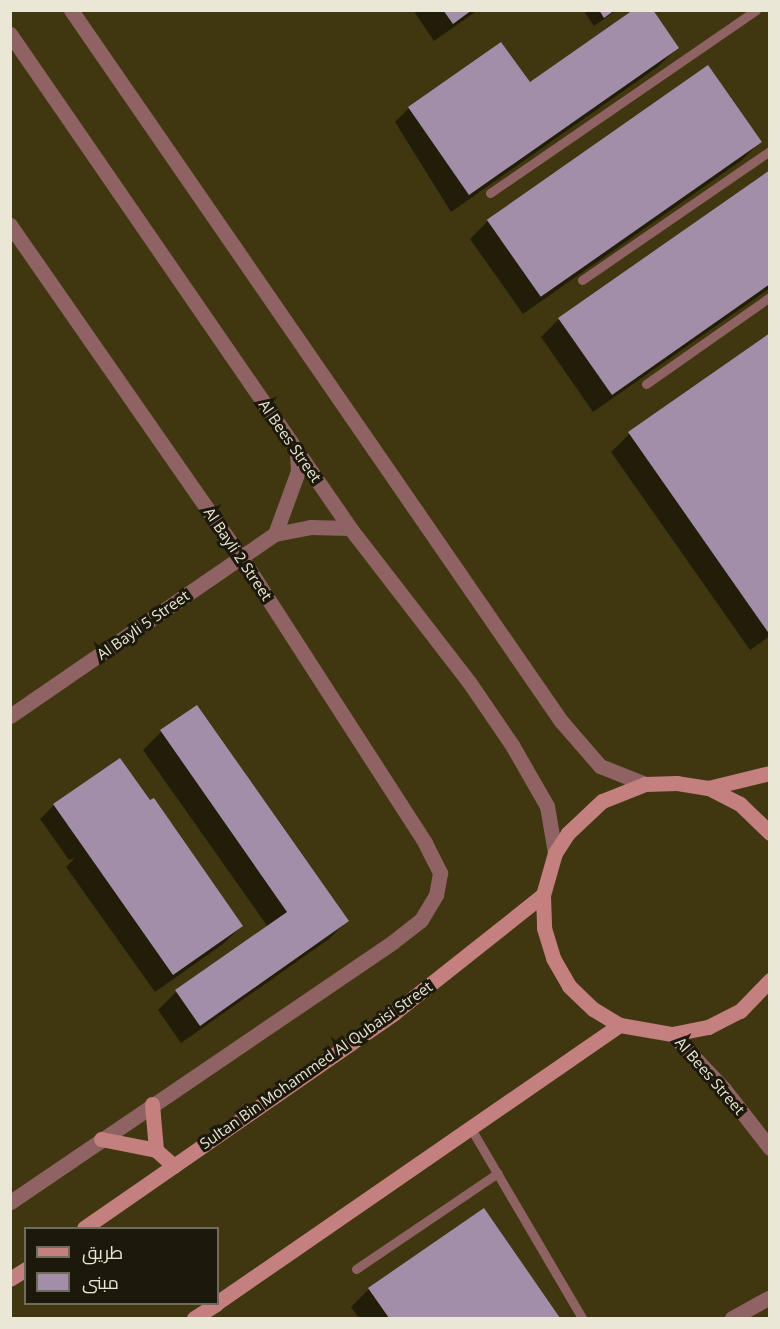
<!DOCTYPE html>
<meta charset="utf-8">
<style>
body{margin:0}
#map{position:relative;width:780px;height:1329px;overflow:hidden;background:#373114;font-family:"Open Sans",Cairo,sans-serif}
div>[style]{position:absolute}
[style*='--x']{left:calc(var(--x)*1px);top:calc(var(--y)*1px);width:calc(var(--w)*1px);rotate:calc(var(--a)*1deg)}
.built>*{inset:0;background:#403711}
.shadow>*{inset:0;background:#0007}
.building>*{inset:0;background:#a28ea9;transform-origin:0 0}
.service>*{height:9px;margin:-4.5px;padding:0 4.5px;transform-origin:4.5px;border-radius:4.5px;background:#8f6363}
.minor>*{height:15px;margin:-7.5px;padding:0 7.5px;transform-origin:7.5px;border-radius:7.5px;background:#8f6363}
.tertiary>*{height:15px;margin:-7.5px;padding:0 7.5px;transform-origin:7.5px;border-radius:7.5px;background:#8f6363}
.secondary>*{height:15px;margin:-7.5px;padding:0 7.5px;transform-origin:7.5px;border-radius:7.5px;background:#c47f7f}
span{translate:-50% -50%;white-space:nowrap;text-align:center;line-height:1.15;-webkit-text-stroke:6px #1c190c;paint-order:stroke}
.street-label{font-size:15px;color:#ebe7d6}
.frame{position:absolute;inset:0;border:12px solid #ebe7d6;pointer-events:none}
.legend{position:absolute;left:24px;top:1227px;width:195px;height:78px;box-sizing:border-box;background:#1c190c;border:2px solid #6f6b5d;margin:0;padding:8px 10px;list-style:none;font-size:18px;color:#ebe7d6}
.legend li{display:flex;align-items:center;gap:12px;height:30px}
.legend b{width:30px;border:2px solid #6f6b5d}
</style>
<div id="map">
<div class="built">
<i style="clip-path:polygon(evenodd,10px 11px,769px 11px,769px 1318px,11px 1318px,10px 11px,26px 1228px,218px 1228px,218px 1304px,26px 1304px,26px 1228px)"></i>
</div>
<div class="shadow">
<i style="clip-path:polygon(413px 10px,478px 10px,434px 41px)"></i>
<i style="clip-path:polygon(583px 10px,617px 10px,594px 26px)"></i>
<i style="clip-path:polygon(677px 48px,659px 66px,451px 212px,395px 122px,409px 108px,523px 87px)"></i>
<i style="clip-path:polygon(760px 142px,742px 160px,523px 314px,470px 239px,488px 221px)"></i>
<i style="clip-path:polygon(770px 172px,770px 288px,593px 412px,541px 337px,559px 319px)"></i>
<i style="clip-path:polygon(770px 334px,770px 636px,750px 650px,611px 452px,629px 434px)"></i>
<i style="clip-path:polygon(161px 732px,347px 921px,329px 939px,181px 1043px,158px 1010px,176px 992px,268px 927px,143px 750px)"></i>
<i style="clip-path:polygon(54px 805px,242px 926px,223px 944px,155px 992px,66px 867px,75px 858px,69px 860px,40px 819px)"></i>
<i style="clip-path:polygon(483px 1210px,558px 1318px,359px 1318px,351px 1307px,369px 1289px)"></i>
</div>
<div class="building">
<i style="clip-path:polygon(443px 10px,472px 10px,453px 24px)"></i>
<i style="clip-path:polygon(599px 10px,615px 10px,604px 18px)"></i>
<i style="clip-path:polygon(633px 10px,653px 10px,679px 48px,469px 195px,408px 107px,501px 42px,530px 82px)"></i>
<i style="left:708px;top:65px;width:94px;height:270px;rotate:55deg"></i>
<i style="clip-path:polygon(770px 170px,770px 284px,612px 395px,558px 318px)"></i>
<i style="clip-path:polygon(770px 333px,770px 635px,628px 432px)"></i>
<i style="clip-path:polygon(197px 705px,349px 921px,200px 1026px,175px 990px,287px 912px,160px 730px)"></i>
<i style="clip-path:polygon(120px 758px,150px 800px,154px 798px,243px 926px,173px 975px,53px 804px)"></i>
<i style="clip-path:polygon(484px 1208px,560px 1318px,389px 1318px,368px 1288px)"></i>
</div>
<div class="service">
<i style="--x:490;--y:193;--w:323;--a:-34.5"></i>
<i style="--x:582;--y:280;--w:228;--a:-34.5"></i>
<i style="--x:646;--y:384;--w:151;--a:-35.1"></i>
<i style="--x:470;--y:1127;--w:221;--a:59.6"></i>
<i style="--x:356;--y:1269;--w:171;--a:-34.1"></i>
</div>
<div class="minor">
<i style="--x:10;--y:225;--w:404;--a:55.2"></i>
<i style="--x:241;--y:557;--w:340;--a:57.2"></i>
<i style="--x:425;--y:843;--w:34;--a:63"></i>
<i style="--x:440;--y:873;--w:22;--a:100"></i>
<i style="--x:436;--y:895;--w:29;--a:121"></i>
<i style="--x:421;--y:920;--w:36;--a:142"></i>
<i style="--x:393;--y:942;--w:463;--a:145.8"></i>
<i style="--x:275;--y:534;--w:67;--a:-69.9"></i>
<i style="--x:298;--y:471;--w:20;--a:-93"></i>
<i style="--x:10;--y:716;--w:321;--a:-34.5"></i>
<i style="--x:275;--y:534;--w:36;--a:-11"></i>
<i style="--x:310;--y:527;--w:40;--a:1.4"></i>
<i style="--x:732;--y:1318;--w:43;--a:-28.9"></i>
</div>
<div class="tertiary">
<i style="--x:71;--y:10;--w:863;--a:55.43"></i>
<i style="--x:561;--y:721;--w:60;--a:49.1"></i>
<i style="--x:600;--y:766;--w:48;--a:21.8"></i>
<i style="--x:10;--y:34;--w:600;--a:55.46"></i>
<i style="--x:350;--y:528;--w:195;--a:52.3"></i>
<i style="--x:469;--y:682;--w:76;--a:55.7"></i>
<i style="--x:512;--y:745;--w:70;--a:60.2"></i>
<i style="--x:547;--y:806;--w:48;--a:80.3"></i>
<i style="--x:672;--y:1034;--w:76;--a:46.6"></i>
<i style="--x:724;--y:1089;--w:75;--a:52.1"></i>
</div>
<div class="secondary">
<i style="--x:708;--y:788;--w:64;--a:-13.6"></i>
<i style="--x:770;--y:833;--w:42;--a:-136"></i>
<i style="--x:740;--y:804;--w:36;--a:-153"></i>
<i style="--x:708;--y:788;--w:31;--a:-171"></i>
<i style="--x:677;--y:783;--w:32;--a:178"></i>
<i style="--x:645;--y:784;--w:46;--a:158.4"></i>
<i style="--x:602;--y:801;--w:47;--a:136.7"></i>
<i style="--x:568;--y:833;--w:24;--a:123"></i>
<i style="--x:555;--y:853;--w:44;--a:105.9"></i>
<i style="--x:543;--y:895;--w:33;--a:88"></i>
<i style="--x:544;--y:928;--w:31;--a:73"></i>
<i style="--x:553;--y:958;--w:32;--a:60"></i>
<i style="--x:569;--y:986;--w:33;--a:44"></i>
<i style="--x:593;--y:1009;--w:31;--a:31"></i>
<i style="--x:620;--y:1025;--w:53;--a:9.8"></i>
<i style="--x:672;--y:1034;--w:37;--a:-11"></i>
<i style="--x:708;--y:1027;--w:36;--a:-27"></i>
<i style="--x:740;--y:1011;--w:43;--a:-45.9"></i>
<i style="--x:152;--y:1104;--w:46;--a:85"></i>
<i style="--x:156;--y:1150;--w:24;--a:42"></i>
<i style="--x:101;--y:1139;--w:56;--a:11.3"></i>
<i style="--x:84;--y:1228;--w:377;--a:-34.7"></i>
<i style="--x:394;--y:1013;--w:190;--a:-38.4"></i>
<i style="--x:10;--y:1279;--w:19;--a:-32"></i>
<i style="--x:218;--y:1302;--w:488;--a:-34.6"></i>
<i style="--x:194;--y:1318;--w:26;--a:-32"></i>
</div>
<div class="street-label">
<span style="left:290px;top:441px;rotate:55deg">Al Bees Street</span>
<span style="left:238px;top:554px;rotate:56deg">Al Bayli 2 Street</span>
<span style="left:143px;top:625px;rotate:-35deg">Al Bayli 5 Street</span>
<span style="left:316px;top:1065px;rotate:-35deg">Sultan Bin Mohammed Al Qubaisi Street</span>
<span style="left:710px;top:1076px;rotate:49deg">Al Bees Street</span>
</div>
<div class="frame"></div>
<ul class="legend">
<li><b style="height:8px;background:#c47f7f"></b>طريق</li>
<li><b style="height:16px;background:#a28ea9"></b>مبنى</li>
</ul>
</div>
